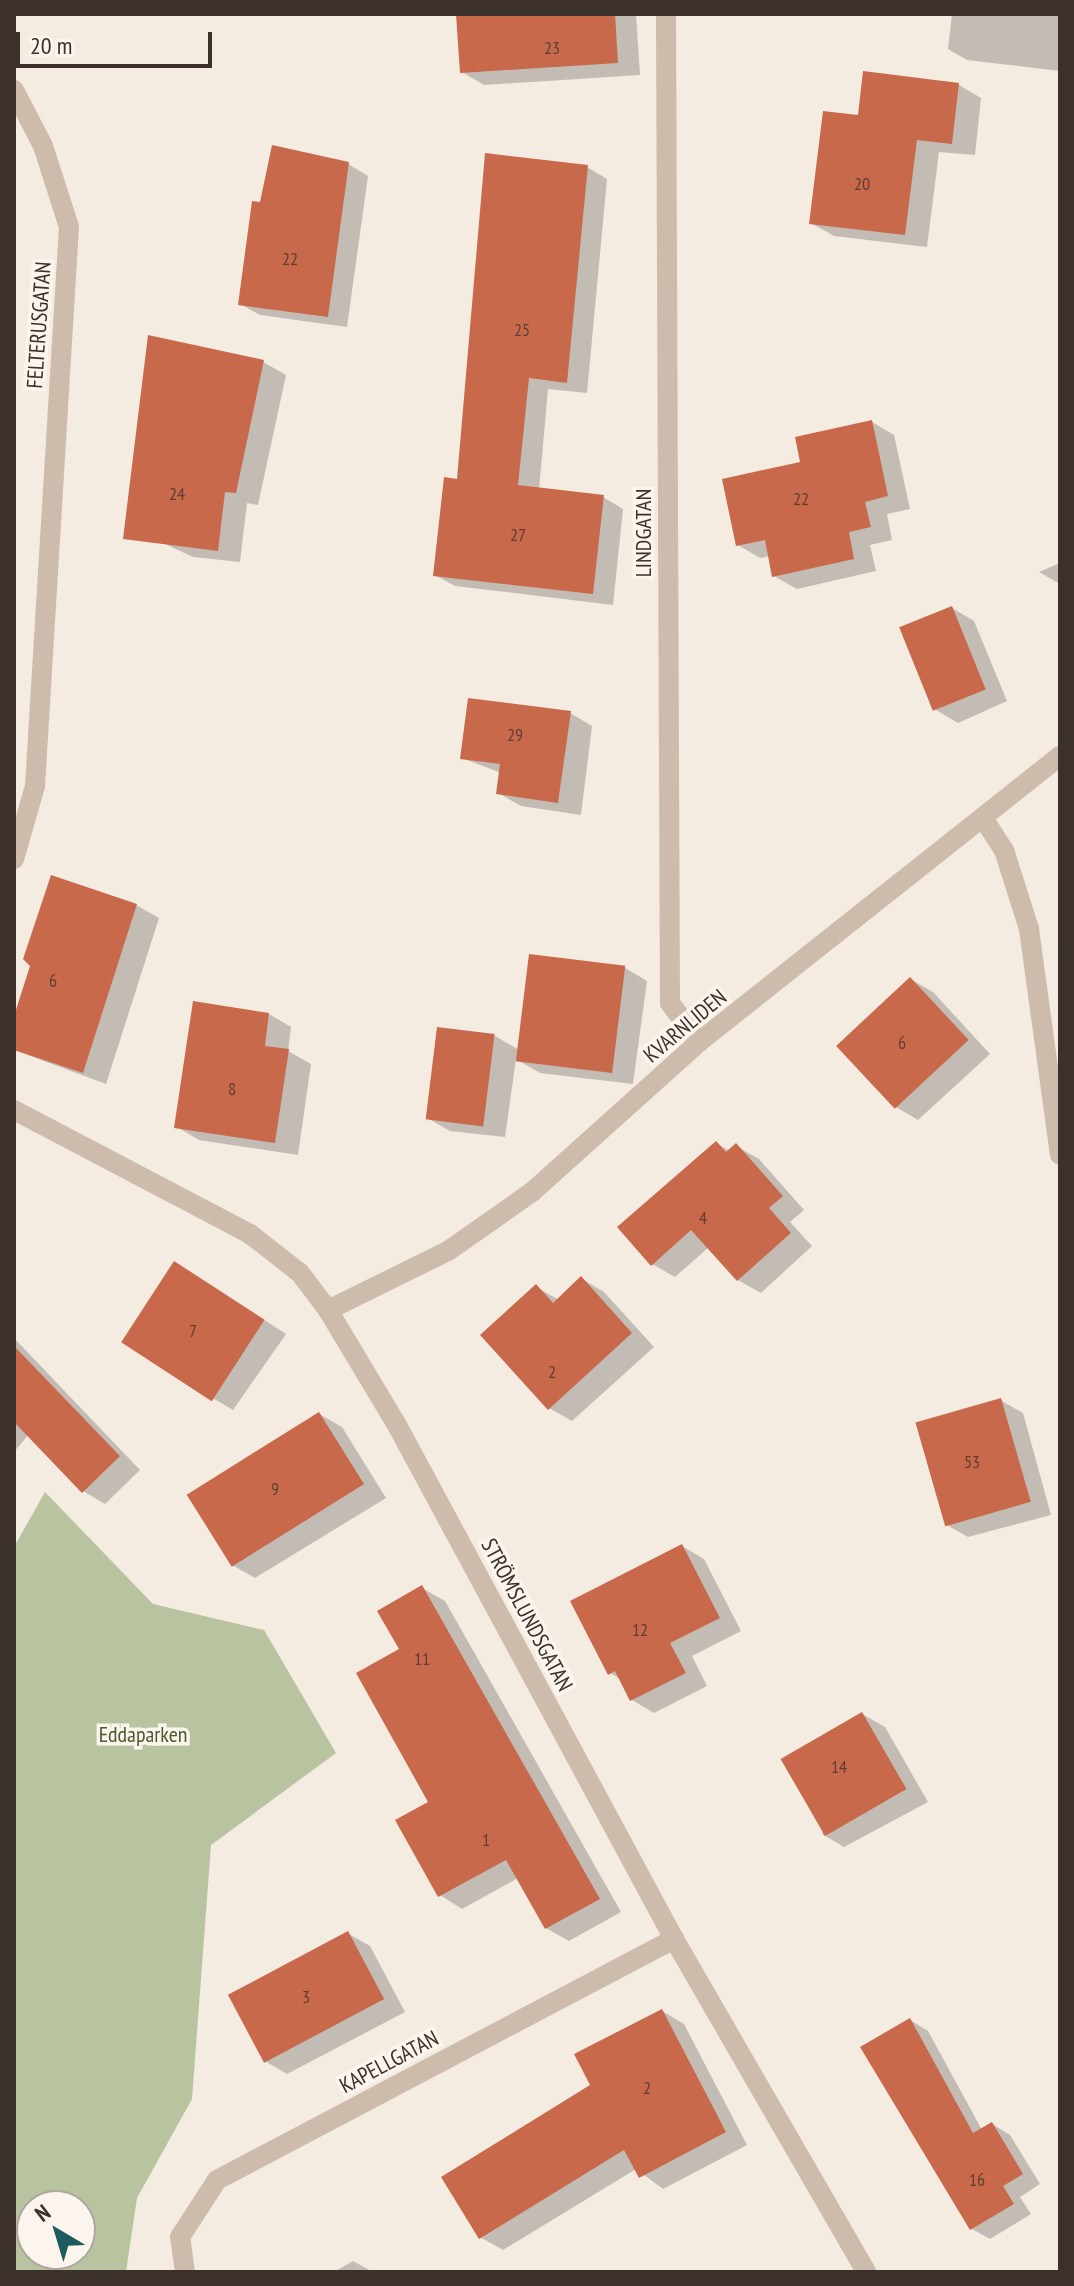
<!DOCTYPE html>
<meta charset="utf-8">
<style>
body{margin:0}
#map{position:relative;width:1074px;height:2286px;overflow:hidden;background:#f4ebe1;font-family:"PT Sans Narrow",sans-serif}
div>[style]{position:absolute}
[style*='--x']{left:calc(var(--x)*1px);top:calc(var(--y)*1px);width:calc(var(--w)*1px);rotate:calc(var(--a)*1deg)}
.green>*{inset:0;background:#b8c4a0}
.shadow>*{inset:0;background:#0003}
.building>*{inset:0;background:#c8694b;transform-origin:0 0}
.street>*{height:20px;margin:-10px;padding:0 10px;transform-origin:10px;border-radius:10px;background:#cdbbac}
span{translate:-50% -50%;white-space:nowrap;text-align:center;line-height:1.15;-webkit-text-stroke:7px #fbf5ee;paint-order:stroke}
.number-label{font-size:18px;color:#5e3e33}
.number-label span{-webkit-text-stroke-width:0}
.street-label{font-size:22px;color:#3b302b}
.park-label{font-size:22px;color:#4a5a2e}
.frame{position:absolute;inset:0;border:16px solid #3b302b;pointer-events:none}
.north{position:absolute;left:16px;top:2190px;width:80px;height:80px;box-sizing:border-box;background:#fbf5ee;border:2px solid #aea6a0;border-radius:50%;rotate:322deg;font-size:22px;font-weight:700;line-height:32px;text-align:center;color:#3b302b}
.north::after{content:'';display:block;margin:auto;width:28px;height:36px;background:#1f5a5e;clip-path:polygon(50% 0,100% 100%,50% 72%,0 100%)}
.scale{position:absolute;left:16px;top:32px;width:196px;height:36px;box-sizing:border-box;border:4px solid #3b302b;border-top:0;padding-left:10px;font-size:24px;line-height:28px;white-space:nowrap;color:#3b302b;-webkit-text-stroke:6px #fbf5ee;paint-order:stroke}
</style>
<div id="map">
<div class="green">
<i style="clip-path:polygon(evenodd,45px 1492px,153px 1604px,264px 1630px,336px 1753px,211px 1845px,192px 2099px,137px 2198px,126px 2272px,14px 2272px,14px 1547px,45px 1492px,32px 2206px,80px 2206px,80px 2254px,32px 2254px,32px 2206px)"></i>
</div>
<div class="shadow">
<i style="clip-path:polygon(458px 14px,636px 14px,640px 75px,484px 85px,462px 72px)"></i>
<i style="clip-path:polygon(952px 14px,1060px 14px,1060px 71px,967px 60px,948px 49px)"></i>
<i style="clip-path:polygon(865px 74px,959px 85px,981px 98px,975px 155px,939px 152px,927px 247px,834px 236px,811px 223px,860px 118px)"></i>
<i style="clip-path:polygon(348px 164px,368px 176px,347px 327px,260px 315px,240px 304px,262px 205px)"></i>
<i style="clip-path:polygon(587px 167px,607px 179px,587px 393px,548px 389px,539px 490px,603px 497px,623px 509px,613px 605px,455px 586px,435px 575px,458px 481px)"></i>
<i style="clip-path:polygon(263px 362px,286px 375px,258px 505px,247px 503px,240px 562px,193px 557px,150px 537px)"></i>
<i style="clip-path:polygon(872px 422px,894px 435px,910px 509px,887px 514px,892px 540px,870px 545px,876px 571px,797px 589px,774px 576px,770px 556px,760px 558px,738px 545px,803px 464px)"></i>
<i style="clip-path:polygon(1060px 563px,1060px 584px,1039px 572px)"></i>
<i style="clip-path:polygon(952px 608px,974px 621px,1007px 701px,958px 723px,936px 710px)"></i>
<i style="clip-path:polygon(570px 713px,592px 726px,581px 815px,521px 806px,498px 793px,501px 773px,462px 758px)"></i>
<i style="clip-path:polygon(136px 905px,159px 918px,106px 1084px,14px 1050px,14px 1022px)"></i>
<i style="clip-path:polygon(625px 968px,647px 981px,633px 1084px,540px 1073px,516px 1059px,505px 1137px,450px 1131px,427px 1118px,495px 1036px,519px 1050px)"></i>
<i style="clip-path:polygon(910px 979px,933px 992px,990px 1054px,918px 1120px,896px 1107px)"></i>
<i style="clip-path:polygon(269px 1014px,291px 1027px,288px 1051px,311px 1064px,298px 1155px,199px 1140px,177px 1127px)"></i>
<i style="clip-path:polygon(716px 1143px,730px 1151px,736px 1146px,759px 1159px,804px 1210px,790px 1222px,812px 1246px,761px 1293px,738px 1280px,709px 1247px,675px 1277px,652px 1264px)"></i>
<i style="clip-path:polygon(197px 1276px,286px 1334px,233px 1410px,211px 1397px)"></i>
<i style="clip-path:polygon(582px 1279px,604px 1292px,654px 1347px,572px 1421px,549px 1408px,536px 1287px,559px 1300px)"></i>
<i style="clip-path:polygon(14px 1338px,140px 1470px,105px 1504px,83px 1491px,29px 1434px,14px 1452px)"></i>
<i style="clip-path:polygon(1000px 1400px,1023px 1413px,1051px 1515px,968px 1537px,945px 1524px)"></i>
<i style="clip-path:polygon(319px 1414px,342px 1427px,386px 1498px,255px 1578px,232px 1565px)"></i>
<i style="clip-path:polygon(682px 1546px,704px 1559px,741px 1631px,692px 1656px,707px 1686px,654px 1713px,632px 1700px,622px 1680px,610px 1673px)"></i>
<i style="clip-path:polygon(422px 1588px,445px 1601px,621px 1912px,569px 1941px,546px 1928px,518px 1878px,462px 1909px,440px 1895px,431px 1803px,401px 1650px)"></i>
<i style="clip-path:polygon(862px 1714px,885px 1727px,928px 1802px,844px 1847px,822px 1834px)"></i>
<i style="clip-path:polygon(347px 1933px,370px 1946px,405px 2012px,287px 2074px,265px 2061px)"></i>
<i style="clip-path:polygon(662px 2011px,684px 2024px,747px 2145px,663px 2189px,636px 2169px,503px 2250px,480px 2237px,592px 2085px)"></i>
<i style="clip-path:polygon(910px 2020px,928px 2031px,982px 2130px,992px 2124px,1010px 2135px,1040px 2184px,1020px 2197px,1031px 2214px,990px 2239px,972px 2229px)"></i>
<i style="clip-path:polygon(353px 2261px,373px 2272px,334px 2272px)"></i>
</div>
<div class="building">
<i style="clip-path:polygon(456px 14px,615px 14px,618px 63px,460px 73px)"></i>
<i style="clip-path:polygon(863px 71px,959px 83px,952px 144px,917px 140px,905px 235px,809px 224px,823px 111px,858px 115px)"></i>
<i style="clip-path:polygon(272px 145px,349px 162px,328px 317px,238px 305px,252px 201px,260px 202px)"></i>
<i style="clip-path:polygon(485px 153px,588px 165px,567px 383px,529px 378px,518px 485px,604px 495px,593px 594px,433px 576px,444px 477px,457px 479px)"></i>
<i style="clip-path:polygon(148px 335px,264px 360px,236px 493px,225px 492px,218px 551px,123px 539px)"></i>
<i style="clip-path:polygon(872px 420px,888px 496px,865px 502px,871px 527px,849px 532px,854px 559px,772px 577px,765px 540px,736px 546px,722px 479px,800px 462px,795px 437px)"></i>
<i style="left:952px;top:606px;width:90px;height:57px;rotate:68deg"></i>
<i style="clip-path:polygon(468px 698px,571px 711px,558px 803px,496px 794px,500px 764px,460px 759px)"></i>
<i style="clip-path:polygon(51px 875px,137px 904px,83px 1073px,14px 1050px,14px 1016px,30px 966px,23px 959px)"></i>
<i style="left:529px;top:954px;width:97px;height:108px;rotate:7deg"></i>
<i style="left:910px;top:977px;width:86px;height:101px;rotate:47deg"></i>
<i style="clip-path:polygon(193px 1001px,269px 1013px,265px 1046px,289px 1049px,275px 1143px,174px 1128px)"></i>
<i style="left:437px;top:1027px;width:58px;height:93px;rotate:7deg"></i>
<i style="clip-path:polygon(716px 1141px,726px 1152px,736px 1143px,783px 1196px,769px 1208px,791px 1233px,737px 1281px,691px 1230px,651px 1266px,617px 1227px)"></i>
<i style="left:174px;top:1261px;width:108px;height:97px;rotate:33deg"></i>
<i style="clip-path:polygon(581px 1276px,632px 1333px,548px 1410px,480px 1335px,536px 1284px,553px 1303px)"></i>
<i style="clip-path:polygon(14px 1346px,120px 1456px,82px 1493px,14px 1422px)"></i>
<i style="left:1001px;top:1398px;width:108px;height:89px;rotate:74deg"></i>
<i style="left:319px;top:1412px;width:85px;height:156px;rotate:58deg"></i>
<i style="clip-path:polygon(682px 1544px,720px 1618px,670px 1643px,686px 1673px,630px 1701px,615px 1671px,608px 1675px,570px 1601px)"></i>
<i style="clip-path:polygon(422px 1585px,600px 1899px,545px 1929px,506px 1860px,438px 1897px,395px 1820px,428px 1802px,356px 1673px,399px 1649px,377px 1611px)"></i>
<i style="left:862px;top:1712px;width:89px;height:94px;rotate:60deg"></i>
<i style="left:348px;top:1931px;width:77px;height:136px;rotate:62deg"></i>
<i style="clip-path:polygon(662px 2009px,726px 2132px,639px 2178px,624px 2150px,479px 2239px,441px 2177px,590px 2085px,574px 2054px)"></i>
<i style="clip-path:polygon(910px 2018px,973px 2133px,992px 2122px,1023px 2174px,1003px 2186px,1014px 2204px,970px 2230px,860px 2047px)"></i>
</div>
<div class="street">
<i style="--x:666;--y:14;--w:989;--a:89.77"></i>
<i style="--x:670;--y:1003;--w:49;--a:53.4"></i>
<i style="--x:14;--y:90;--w:63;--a:62.6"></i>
<i style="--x:43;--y:146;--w:85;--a:72.2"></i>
<i style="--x:69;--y:227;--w:560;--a:93.48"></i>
<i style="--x:35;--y:786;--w:76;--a:106"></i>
<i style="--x:983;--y:818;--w:38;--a:57"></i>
<i style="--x:1004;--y:850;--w:83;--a:72.4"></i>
<i style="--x:1029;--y:929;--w:228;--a:82.2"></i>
<i style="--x:14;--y:1110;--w:267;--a:27.7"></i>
<i style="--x:250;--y:1234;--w:63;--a:38"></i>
<i style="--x:300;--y:1273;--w:46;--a:52.9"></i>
<i style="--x:328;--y:1310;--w:136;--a:59.1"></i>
<i style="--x:398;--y:1427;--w:582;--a:61.67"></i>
<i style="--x:674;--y:1939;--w:384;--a:60"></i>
<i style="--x:328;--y:1310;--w:134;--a:-26.2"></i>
<i style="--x:448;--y:1251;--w:103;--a:-35.1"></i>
<i style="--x:532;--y:1192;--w:224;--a:-41.9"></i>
<i style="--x:699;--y:1042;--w:461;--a:-38.4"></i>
<i style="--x:185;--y:2272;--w:35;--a:-98"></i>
<i style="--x:180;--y:2237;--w:68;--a:-57"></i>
<i style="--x:217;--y:2180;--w:517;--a:-27.81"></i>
</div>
<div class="number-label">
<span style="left:552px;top:48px">23</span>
<span style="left:862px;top:184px">20</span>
<span style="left:290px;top:259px">22</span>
<span style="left:522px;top:330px">25</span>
<span style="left:177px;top:494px">24</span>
<span style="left:801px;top:499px">22</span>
<span style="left:518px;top:535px">27</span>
<span style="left:515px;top:735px">29</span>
<span style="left:53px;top:981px">6</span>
<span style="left:902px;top:1043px">6</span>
<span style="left:232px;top:1089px">8</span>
<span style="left:703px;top:1218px">4</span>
<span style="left:193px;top:1331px">7</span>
<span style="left:552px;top:1372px">2</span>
<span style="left:972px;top:1462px">53</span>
<span style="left:275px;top:1489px">9</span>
<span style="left:640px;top:1630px">12</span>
<span style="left:422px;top:1659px">11</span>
<span style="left:839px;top:1767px">14</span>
<span style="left:486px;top:1840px">1</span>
<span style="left:306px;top:1997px">3</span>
<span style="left:647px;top:2088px">2</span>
<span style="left:977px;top:2180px">16</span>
</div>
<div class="street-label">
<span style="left:39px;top:325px;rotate:-86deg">FELTERUSGATAN</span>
<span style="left:644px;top:533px;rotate:-90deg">LINDGATAN</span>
<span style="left:685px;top:1026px;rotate:-40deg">KVARNLIDEN</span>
<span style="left:527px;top:1615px;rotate:62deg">STRÖMSLUNDSGATAN</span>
<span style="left:389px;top:2062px;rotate:-28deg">KAPELLGATAN</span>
</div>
<div class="park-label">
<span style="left:143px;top:1735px">Eddaparken</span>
</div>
<div class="frame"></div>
<div class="north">N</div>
<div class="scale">20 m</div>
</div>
